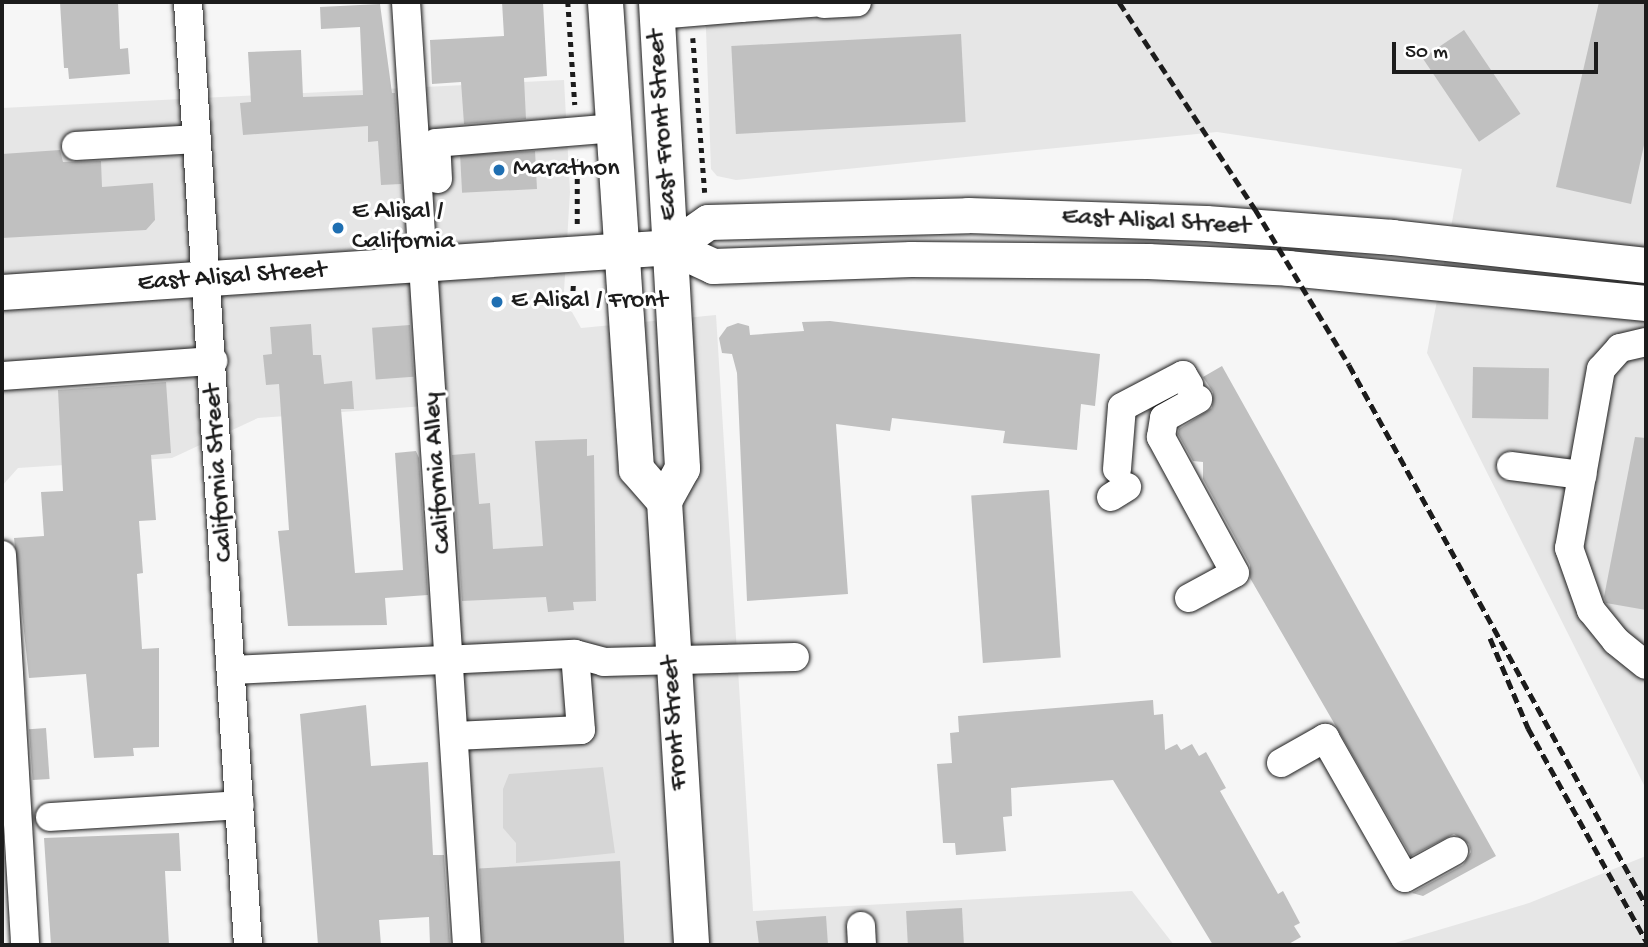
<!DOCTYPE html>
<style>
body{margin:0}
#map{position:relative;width:1648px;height:947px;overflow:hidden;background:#f6f6f6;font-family:"Gochi Hand",sans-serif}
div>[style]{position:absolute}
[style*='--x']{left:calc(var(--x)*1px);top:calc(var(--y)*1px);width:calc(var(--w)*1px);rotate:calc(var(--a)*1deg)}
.built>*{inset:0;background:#e6e6e6}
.green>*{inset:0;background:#d6d6d6}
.building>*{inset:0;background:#c0c0c0;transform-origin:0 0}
.path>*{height:4.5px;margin-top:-2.25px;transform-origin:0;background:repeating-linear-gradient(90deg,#1c1c1c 0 5px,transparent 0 10px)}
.roads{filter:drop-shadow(0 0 2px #1c1c1c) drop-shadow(0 0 2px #1c1c1c)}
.minor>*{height:28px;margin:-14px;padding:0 14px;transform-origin:14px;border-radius:14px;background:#fff}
.major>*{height:35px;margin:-17.5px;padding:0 17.5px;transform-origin:17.5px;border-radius:17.5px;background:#fff}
.rail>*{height:5px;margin-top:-2.5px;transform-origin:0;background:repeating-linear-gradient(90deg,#1c1c1c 0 10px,transparent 0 15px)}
.dots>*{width:19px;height:19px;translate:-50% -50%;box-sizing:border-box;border:4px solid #fff;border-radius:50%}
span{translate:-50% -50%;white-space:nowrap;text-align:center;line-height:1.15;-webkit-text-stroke:6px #fff;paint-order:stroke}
.street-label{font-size:26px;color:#1c1c1c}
.poi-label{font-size:26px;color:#1c1c1c}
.left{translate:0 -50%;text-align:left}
.frame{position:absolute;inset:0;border:4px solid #1c1c1c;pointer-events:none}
.scale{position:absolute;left:1392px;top:42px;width:206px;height:32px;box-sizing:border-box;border:4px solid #1c1c1c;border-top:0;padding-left:9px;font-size:21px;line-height:24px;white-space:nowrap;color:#1c1c1c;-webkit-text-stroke:5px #fff;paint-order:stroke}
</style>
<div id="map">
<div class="built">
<i style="clip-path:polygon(705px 2px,1646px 2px,1646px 789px,1427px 353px,1462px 169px,1217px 132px,736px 180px,717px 176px,711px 169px)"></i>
<i style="clip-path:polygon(564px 80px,570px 192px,563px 308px,572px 312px,581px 328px,716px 315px,753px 911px,1132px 891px,1174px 945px,459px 945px,425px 406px,258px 418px,172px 458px,18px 468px,2px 486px,2px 108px)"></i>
<i style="clip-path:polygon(1646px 856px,1646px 945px,1388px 945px,1529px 903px)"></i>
</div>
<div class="green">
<i style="clip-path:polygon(603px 767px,615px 853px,516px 863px,516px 843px,503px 828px,503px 789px,509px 774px)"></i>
</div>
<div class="building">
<i style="clip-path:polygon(60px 2px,118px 2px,120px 49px,128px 48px,130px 74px,69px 79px,68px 68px,64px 68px)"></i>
<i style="clip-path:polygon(502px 2px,543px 2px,547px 76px,524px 78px,526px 119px,464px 124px,461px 82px,432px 84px,430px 40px,504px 36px)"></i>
<i style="clip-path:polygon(1599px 2px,1646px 2px,1646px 136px,1631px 204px,1556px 187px)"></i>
<i style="clip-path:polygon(380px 4px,392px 93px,395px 93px,401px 184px,381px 185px,378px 141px,368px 142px,368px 126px,243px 135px,240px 103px,251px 102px,248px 52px,301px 50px,303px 97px,363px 95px,360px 27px,321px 29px,320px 7px)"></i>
<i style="left:1464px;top:30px;width:101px;height:50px;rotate:56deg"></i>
<i style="left:961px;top:34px;width:88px;height:230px;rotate:87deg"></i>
<i style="clip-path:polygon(60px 150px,63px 162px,101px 161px,102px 187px,153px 183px,155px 220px,146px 230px,2px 238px,2px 154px)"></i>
<i style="left:535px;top:151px;width:38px;height:75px;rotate:87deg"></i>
<i style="clip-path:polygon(830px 321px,1100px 354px,1095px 406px,1081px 404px,1077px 450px,1003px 443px,1005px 431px,892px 418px,890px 431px,836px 424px,848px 594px,747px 601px,737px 373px,732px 354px,722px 353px,719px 338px,727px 327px,738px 323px,749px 326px,750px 335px,804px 331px,802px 322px)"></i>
<i style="clip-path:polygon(311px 324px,313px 355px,321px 355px,324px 384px,352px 381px,354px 409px,341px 409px,355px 573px,403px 570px,395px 453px,416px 451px,419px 458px,428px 595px,385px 598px,387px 625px,288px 626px,278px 531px,289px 530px,279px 384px,266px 385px,263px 355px,272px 354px,270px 327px)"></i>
<i style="left:410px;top:325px;width:52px;height:38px;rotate:86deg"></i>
<i style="clip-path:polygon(1222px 366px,1496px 856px,1423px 896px,1412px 893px,1463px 865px,1471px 852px,1469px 844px,1454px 834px,1411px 856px,1250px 578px,1250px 565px,1203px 479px,1203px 462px,1193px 461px,1178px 434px,1179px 429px,1212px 408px,1213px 392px,1203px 377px)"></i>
<i style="left:1473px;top:367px;width:76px;height:51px;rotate:1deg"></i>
<i style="clip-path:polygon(166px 382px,171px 453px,151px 455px,156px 520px,139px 521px,143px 573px,137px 574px,142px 649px,159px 648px,159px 747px,133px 748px,134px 756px,94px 758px,86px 674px,29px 678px,14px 538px,44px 536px,41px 492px,63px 491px,58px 390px)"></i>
<i style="clip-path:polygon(1635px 437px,1646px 438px,1646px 610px,1606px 603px,1604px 597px)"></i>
<i style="clip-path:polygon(587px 439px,587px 456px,594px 455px,596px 601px,573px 602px,574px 610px,548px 612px,546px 597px,462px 601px,452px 455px,475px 453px,479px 504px,490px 503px,493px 549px,543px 546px,535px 441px)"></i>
<i style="left:1049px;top:490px;width:168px;height:78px;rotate:86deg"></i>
<i style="clip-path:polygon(1153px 700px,1154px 715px,1163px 714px,1165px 750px,1177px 744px,1181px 750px,1192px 744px,1199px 756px,1206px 752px,1226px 788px,1220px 791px,1278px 894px,1283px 891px,1300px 923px,1294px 926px,1301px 937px,1287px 945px,1213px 945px,1113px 780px,1011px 788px,1012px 816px,1003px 817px,1006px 851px,956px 855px,955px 843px,943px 843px,937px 764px,952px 763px,950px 733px,959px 732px,958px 716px)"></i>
<i style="clip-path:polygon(366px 705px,371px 766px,428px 762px,433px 855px,444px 855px,450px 945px,430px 945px,429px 917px,379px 920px,381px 945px,318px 945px,300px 714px)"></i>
<i style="left:46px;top:728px;width:51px;height:17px;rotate:86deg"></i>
<i style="clip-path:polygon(179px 833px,181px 871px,165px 871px,169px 945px,51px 945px,44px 838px)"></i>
<i style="left:620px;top:861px;width:84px;height:141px;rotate:87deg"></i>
<i style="left:962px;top:908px;width:37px;height:56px;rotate:87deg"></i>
<i style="clip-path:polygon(826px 916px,828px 945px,759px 945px,756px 921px)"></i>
</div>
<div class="path">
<i style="--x:568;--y:2;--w:103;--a:86.1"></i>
<i style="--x:693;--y:38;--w:155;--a:85.6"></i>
<i style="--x:577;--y:224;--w:65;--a:-90"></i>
<i style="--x:572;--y:301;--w:16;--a:-86"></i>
</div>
<div class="roads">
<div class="minor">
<i style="--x:188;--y:2;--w:945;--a:86.36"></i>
<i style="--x:406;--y:2;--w:945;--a:86.3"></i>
<i style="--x:741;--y:2;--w:6;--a:90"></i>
<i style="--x:741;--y:8;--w:83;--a:-4.1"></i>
<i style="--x:824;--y:4;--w:33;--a:-3"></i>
<i style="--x:657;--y:15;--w:84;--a:-4.8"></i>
<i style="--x:76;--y:146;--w:121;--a:-3.3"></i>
<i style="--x:438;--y:179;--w:36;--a:-93"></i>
<i style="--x:436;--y:143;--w:178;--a:-4.8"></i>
<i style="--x:1646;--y:342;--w:27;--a:167"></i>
<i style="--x:1620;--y:348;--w:28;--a:132"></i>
<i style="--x:1601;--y:369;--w:182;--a:100.1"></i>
<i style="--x:1569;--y:548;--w:66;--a:70.5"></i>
<i style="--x:1591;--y:610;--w:40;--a:51"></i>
<i style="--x:1616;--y:641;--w:38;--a:39"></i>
<i style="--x:2;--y:376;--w:212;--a:-4.1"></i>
<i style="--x:1511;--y:466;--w:72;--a:7.2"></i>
<i style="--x:1117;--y:469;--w:62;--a:-85.4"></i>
<i style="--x:1122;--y:407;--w:69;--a:-27.7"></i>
<i style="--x:1183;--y:375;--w:12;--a:59"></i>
<i style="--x:1111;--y:497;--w:19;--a:-32"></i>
<i style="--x:2;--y:555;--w:391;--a:86.6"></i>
<i style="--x:1189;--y:598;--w:52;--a:-28.5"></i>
<i style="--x:1235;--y:573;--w:155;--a:-118.6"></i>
<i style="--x:1161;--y:437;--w:19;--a:-81"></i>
<i style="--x:1164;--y:418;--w:39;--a:-29"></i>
<i style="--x:232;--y:670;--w:343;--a:-2.7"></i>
<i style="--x:575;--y:654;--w:30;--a:15"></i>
<i style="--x:604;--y:662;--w:191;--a:-1.5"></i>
<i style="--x:455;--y:736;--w:126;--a:-2.7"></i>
<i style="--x:581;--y:730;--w:76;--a:-94.5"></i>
<i style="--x:1281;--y:763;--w:51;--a:-29.6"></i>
<i style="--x:1325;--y:738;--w:161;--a:60.3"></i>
<i style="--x:1405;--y:878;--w:56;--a:-28.9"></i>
<i style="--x:50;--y:817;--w:190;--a:-3.6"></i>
<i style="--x:861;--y:926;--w:19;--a:87"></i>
</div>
<div class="major">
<i style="--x:605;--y:2;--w:468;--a:86.2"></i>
<i style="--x:636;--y:469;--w:43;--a:48.8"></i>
<i style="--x:656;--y:2;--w:467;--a:86.8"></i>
<i style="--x:682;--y:468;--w:38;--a:119"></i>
<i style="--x:664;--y:501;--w:445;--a:86.5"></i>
<i style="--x:672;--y:247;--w:44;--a:-34.8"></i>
<i style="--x:708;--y:222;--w:260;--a:-1.5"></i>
<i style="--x:968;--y:215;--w:238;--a:1.9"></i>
<i style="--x:1206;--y:223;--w:187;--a:4.3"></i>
<i style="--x:1392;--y:237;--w:256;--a:6.3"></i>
<i style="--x:2;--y:292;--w:672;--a:-3.84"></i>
<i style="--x:672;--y:247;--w:45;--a:24.9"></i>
<i style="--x:713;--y:266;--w:198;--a:-2"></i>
<i style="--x:911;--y:259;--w:237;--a:0.5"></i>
<i style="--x:1148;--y:261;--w:141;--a:2.8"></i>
<i style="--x:1289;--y:268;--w:359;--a:5.6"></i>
</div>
</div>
<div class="rail">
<i style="--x:1119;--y:2;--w:248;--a:56.7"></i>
<i style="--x:1255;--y:209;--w:182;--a:58.9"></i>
<i style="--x:1349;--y:365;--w:616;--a:61.19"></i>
<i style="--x:1490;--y:638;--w:98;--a:67.1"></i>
<i style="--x:1528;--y:728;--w:244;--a:61"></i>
</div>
<div class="dots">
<i style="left:499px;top:170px;background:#1f6fb2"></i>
<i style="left:338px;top:228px;background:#1f6fb2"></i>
<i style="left:497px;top:302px;background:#1f6fb2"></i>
</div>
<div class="street-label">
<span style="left:664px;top:125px;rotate:-94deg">East Front Street</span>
<span style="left:1156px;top:223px;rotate:3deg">East Alisal Street</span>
<span style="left:232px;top:278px;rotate:-4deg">East Alisal Street</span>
<span style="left:220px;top:473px;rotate:-94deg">California Street</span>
<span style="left:439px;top:473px;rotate:-94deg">California Alley</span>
<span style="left:676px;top:723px;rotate:-94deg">Front Street</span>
</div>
<div class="poi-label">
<span class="left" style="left:513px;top:170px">Marathon</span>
<span class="left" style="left:352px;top:228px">E Alisal /<br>California</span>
<span class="left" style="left:511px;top:302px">E Alisal / Front</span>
</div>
<div class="frame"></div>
<div class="scale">50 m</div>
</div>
